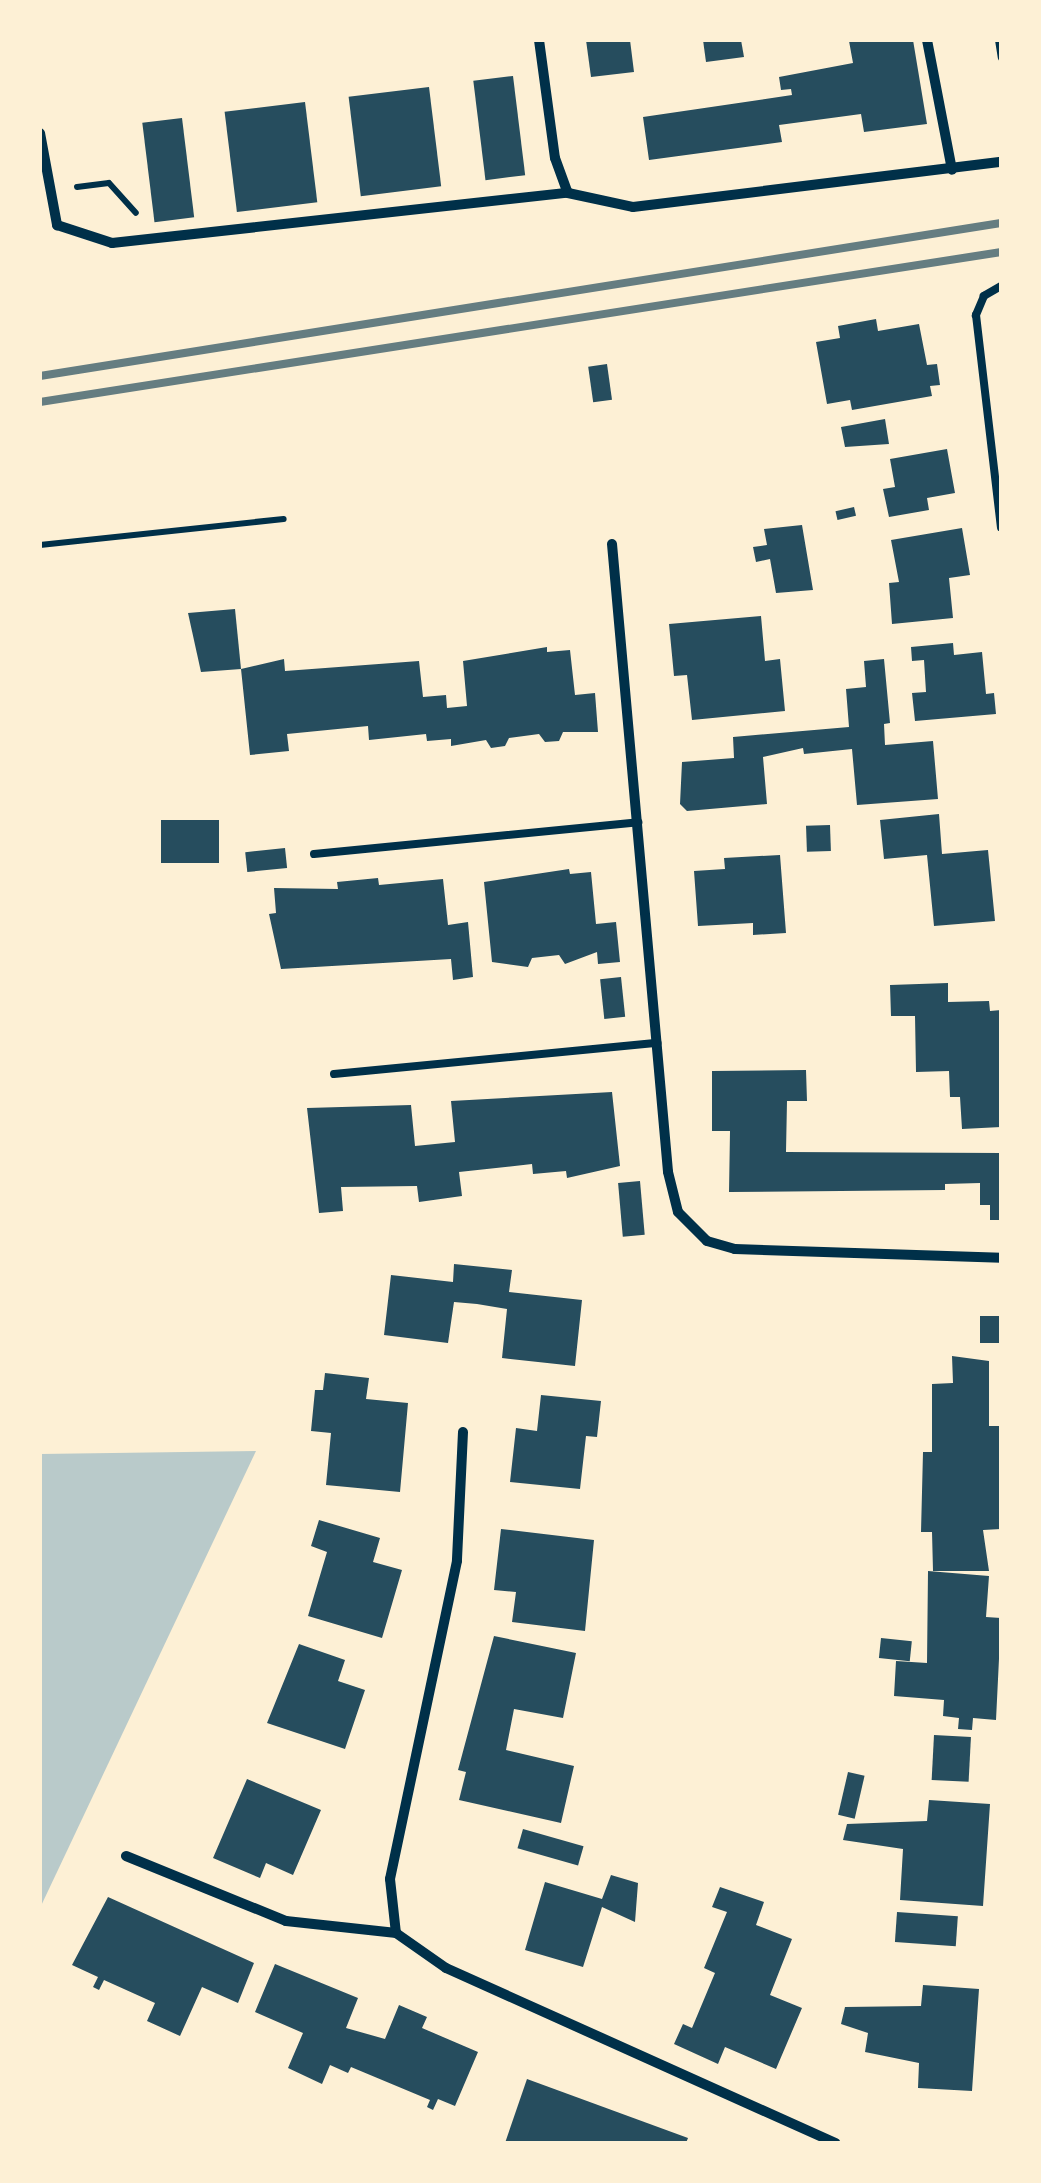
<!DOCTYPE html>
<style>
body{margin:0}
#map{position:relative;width:1041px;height:2183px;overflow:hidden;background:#fdf0d5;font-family:"Noto Sans",sans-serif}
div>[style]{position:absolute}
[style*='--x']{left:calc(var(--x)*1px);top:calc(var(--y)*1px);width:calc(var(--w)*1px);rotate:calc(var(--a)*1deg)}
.green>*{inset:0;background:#b9caca}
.building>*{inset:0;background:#264d5e;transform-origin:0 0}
.path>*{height:6px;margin:-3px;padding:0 3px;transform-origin:3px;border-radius:3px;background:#003049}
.service>*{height:8px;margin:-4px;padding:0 4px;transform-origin:4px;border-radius:4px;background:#003049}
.minor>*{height:10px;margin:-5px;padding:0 5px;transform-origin:5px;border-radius:5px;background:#003049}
.rail>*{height:8px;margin:-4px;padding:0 4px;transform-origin:4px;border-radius:4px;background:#657d81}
span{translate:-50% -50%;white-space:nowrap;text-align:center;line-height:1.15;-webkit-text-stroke:10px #fdf0d5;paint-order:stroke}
.frame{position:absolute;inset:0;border:42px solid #fdf0d5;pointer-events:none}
</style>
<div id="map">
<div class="green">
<i style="clip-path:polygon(256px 1451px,40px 1908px,40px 1454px)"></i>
</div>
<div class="building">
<i style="clip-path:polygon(586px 40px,630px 40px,634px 72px,591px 77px)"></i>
<i style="clip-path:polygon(703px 40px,741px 40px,744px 57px,706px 62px)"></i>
<i style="clip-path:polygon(913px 40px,927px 124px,864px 132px,861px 114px,779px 125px,782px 142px,649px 160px,643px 117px,792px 95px,791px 89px,781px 90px,779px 77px,853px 63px,849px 41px)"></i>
<i style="left:513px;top:76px;width:100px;height:40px;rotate:83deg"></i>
<i style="left:429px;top:87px;width:100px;height:81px;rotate:83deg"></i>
<i style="left:305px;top:102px;width:101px;height:81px;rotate:83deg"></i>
<i style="left:182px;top:118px;width:100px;height:40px;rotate:83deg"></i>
<i style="clip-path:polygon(876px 319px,878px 331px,919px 324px,927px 365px,937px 364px,940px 385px,930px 386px,932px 396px,852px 410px,850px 400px,827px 404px,816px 342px,840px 338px,838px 326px)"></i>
<i style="left:607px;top:364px;width:36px;height:19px;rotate:82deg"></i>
<i style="clip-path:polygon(885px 419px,889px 444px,845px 447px,841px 427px)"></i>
<i style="clip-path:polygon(947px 449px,955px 493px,927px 498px,929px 510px,889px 517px,883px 489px,895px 487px,890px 459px)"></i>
<i style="left:854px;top:507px;width:9px;height:19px;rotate:77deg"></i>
<i style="clip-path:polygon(802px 525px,813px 590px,776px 593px,770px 559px,756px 562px,753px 547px,767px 545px,764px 529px)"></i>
<i style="clip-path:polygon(962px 528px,970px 575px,949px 578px,953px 618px,892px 624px,889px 583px,899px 582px,891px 540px)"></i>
<i style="clip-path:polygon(235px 609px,241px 669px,201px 672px,188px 613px)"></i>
<i style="clip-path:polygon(761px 616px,765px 661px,780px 659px,785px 711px,692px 720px,687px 675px,674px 676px,669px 624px)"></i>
<i style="clip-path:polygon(953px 643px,954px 655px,982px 652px,986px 694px,994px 693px,996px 714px,915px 721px,912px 693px,926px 692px,924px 660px,912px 661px,911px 647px)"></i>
<i style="clip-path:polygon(547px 647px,547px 652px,570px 650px,575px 695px,595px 693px,598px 732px,563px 732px,559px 741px,545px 742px,539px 734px,509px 738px,505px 746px,491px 748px,486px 740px,451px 746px,451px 739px,427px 741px,426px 734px,369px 740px,368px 726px,287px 734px,289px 751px,250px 755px,241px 669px,284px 659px,285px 671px,419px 661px,423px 697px,446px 695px,447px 708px,467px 706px,463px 661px)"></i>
<i style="clip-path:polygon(884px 659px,890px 723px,884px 724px,885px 745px,933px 741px,938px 799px,857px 805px,852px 749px,804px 754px,803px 748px,763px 757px,767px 804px,687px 811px,680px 804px,682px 762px,734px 758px,733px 737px,849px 727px,846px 689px,866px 687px,864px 661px)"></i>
<i style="clip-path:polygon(939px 814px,942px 854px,988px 850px,995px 921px,934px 926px,927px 855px,884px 859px,880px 820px)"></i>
<i style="left:161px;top:820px;width:58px;height:43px"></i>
<i style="left:830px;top:825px;width:26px;height:24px;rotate:88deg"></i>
<i style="left:285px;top:848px;width:20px;height:40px;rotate:84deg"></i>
<i style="clip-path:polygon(780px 855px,786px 933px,753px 935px,753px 923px,698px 926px,694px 871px,725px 869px,724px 858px)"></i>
<i style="clip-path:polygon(569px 869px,570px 874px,591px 872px,596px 924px,616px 922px,620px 962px,598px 964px,597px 952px,565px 964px,559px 955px,532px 958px,528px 967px,492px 962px,484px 882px)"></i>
<i style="clip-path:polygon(378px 878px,379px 885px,443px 879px,448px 925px,468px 922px,473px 977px,453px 980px,451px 959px,281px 969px,269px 914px,276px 913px,274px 888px,338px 889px,337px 882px)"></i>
<i style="left:621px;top:977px;width:40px;height:21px;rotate:84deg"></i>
<i style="clip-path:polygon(948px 983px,948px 1002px,989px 1001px,990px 1011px,1001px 1010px,1001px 1127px,962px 1129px,960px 1097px,950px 1097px,949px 1071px,916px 1072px,915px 1016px,891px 1016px,890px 985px)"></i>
<i style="clip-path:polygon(806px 1070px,807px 1101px,787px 1101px,786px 1152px,1001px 1153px,1001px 1220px,990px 1220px,990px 1205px,980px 1205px,980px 1183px,945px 1184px,945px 1190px,729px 1192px,730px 1131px,712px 1131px,712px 1071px)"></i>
<i style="clip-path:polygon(612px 1092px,620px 1166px,567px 1178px,566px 1171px,533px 1174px,532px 1164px,459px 1172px,462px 1196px,419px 1202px,417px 1186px,341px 1187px,343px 1211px,319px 1213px,307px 1108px,411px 1105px,415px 1146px,455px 1142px,451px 1101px)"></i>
<i style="left:640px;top:1181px;width:54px;height:22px;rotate:85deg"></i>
<i style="clip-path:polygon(454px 1264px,512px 1270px,509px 1292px,582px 1300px,575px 1366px,502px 1358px,507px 1309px,477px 1304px,454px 1302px,448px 1343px,384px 1335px,391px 1275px,453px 1282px)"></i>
<i style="left:980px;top:1316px;width:21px;height:27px"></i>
<i style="clip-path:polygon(952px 1356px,989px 1361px,989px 1426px,1001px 1426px,1001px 1529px,983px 1530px,989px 1571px,933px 1571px,932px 1532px,921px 1532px,923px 1452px,932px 1452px,932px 1384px,953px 1383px)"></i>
<i style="clip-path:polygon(325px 1373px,369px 1378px,366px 1399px,408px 1403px,400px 1492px,326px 1485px,331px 1433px,311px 1431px,315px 1390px,323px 1390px)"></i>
<i style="clip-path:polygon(541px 1395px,601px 1401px,597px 1437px,586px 1436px,580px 1489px,510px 1482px,516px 1428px,537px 1431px)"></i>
<i style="clip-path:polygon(319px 1520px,380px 1538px,373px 1562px,402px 1570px,382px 1638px,308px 1616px,327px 1552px,311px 1546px)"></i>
<i style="clip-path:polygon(501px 1529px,594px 1540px,585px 1631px,512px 1622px,516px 1592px,494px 1590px)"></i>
<i style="clip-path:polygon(928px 1571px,989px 1576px,986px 1617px,1001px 1618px,996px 1720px,973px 1718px,972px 1730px,958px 1729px,959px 1718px,943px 1716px,944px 1700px,894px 1696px,896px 1661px,927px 1663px)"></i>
<i style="clip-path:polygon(494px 1636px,576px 1653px,563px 1718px,514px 1709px,506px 1750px,574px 1766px,561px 1823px,459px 1800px,466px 1772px,458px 1770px)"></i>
<i style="left:881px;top:1638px;width:31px;height:20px;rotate:6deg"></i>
<i style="clip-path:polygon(299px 1644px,345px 1660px,338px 1681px,365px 1690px,345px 1749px,267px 1723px)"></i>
<i style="left:934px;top:1735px;width:37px;height:45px;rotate:3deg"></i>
<i style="left:848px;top:1772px;width:17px;height:44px;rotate:13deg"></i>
<i style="clip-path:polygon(247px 1779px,321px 1810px,293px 1875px,266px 1863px,260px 1878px,213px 1858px)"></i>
<i style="clip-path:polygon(929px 1800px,990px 1804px,983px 1906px,900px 1900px,903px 1849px,843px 1840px,847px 1824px,927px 1821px)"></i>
<i style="left:523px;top:1829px;width:63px;height:20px;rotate:16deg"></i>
<i style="clip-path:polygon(611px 1875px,638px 1883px,635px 1922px,602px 1907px,583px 1967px,525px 1950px,545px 1882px,602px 1899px)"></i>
<i style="clip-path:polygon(720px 1887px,764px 1902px,756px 1925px,792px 1939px,770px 1995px,802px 2008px,776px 2069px,725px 2047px,718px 2064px,674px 2044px,683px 2024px,692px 2028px,715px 1973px,704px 1968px,727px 1912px,712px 1907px)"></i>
<i style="clip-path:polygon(108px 1897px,254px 1963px,238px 2003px,202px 1987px,180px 2036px,147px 2021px,155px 2003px,104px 1980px,99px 1990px,93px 1987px,98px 1977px,72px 1965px)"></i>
<i style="left:897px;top:1912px;width:61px;height:30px;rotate:4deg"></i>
<i style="clip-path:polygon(275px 1964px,358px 1998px,346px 2028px,385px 2039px,399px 2005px,427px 2017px,422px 2028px,478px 2052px,455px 2106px,438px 2099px,433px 2110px,427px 2107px,430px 2100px,351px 2067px,348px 2073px,330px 2065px,322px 2084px,288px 2068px,303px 2033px,255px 2012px)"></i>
<i style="clip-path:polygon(923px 1985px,979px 1989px,972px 2091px,918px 2088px,919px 2063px,865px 2052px,868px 2033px,841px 2024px,845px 2007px,921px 2006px)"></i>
<i style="clip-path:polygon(527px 2079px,688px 2138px,686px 2143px,505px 2143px)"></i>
</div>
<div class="path">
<i style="--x:998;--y:40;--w:18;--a:81"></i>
<i style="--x:77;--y:187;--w:32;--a:-7"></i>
<i style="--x:109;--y:183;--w:40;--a:48"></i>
<i style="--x:40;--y:545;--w:245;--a:-6.1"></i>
</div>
<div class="service">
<i style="--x:1001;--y:286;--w:20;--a:150"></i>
<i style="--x:984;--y:296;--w:21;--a:113"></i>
<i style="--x:976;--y:315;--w:214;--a:83.3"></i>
<i style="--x:314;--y:854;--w:326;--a:-5.6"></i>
<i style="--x:334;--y:1074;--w:325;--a:-5.5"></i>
</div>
<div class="minor">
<i style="--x:539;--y:40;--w:119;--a:82.3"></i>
<i style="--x:555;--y:158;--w:37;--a:70"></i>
<i style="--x:927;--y:40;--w:132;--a:79.1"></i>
<i style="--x:40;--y:133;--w:94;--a:79.5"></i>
<i style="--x:57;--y:225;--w:58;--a:18.1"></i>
<i style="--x:112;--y:243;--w:459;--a:-6.3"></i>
<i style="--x:568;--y:193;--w:66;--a:12.2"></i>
<i style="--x:633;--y:207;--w:371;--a:-7"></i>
<i style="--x:612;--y:544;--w:630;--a:84.9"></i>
<i style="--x:668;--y:1172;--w:41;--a:76"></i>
<i style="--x:678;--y:1212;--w:41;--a:45"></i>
<i style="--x:707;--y:1241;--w:29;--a:16"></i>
<i style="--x:735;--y:1249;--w:266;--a:1.9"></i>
<i style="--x:463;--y:1432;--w:129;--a:92.7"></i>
<i style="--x:457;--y:1561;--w:325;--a:101.9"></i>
<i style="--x:390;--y:1879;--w:54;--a:83.7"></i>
<i style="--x:396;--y:1933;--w:61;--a:35"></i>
<i style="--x:446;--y:1968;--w:427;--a:24.2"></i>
<i style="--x:126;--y:1856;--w:173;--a:22.1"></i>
<i style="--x:286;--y:1921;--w:111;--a:6.2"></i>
</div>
<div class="rail">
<i style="--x:40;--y:376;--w:973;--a:-9.05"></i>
<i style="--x:40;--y:402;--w:973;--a:-8.87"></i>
</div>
<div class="frame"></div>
</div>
